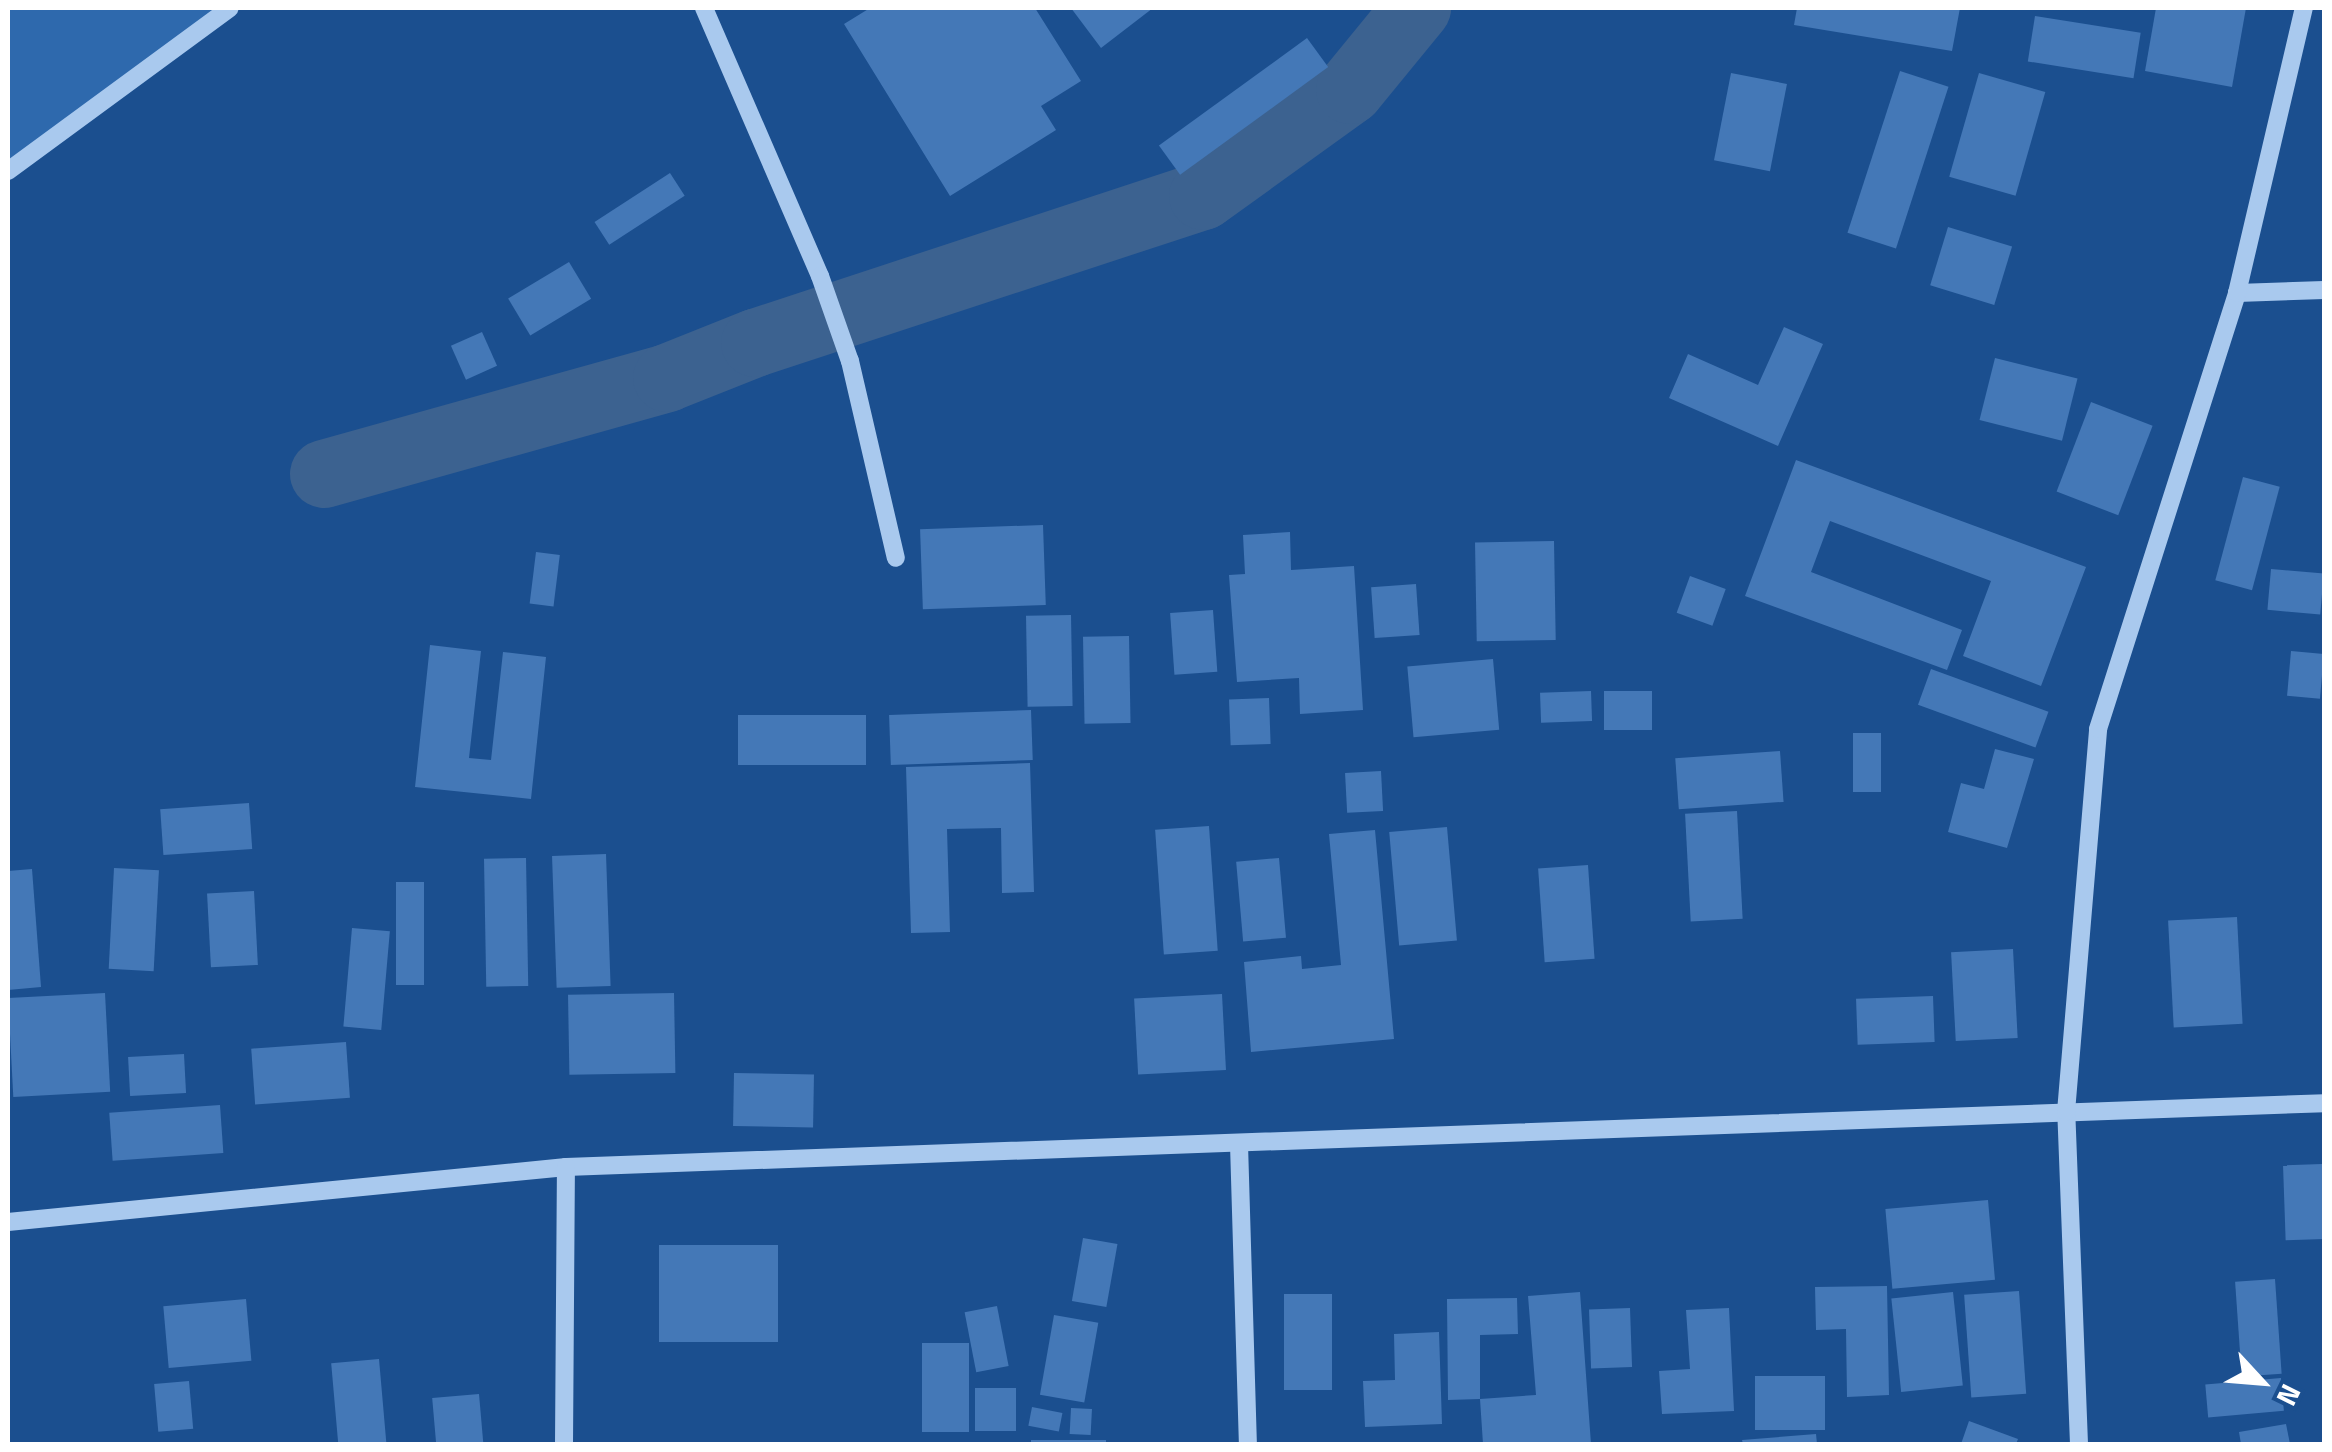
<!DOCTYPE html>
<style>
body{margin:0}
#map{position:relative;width:2332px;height:1452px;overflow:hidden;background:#1b4f8f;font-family:"Titillium Web",sans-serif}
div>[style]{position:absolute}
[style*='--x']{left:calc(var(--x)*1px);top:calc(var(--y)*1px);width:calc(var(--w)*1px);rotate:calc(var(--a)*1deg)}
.green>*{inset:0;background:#2e69ad}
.canal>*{height:68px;margin:-34px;padding:0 34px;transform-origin:34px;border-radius:34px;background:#3c6290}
.building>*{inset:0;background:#4478b7;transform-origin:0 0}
.minor>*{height:18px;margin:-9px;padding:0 9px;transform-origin:9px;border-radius:9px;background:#a9c9ee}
span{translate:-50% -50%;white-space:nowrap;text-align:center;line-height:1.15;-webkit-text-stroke:9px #1b4f8f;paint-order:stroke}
.frame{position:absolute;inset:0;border:10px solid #fff;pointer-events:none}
.north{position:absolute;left:2212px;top:1332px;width:100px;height:100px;-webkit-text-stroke:8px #1b4f8f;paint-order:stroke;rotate:116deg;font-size:28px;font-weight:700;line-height:40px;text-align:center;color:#fff}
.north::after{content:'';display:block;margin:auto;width:35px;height:45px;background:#fff;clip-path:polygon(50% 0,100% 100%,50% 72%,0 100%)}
</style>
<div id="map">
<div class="green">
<i style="clip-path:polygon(8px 8px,219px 8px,8px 165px)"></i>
</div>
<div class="canal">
<i style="--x:324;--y:474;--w:356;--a:-15.6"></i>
<i style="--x:667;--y:378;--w:95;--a:-21.7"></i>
<i style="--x:755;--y:343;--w:472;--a:-18.2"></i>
<i style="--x:1203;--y:196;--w:181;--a:-35.8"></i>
<i style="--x:1350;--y:90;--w:106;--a:-50.7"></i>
</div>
<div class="building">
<i style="clip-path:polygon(870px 8px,1035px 8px,1081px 81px,1041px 106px,1056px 130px,950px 196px,844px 24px)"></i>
<i style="clip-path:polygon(1071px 8px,1153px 8px,1101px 48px)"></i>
<i style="clip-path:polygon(1797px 8px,1960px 8px,1952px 51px,1794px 25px)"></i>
<i style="clip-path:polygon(2156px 8px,2246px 8px,2232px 87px,2145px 71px)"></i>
<i style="left:2035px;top:16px;width:107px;height:46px;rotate:9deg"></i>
<i style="left:1307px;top:38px;width:36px;height:183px;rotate:54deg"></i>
<i style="left:1900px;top:71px;width:51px;height:170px;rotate:18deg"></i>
<i style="left:1731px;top:73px;width:57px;height:89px;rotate:11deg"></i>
<i style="left:1979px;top:73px;width:69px;height:108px;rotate:16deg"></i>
<i style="left:670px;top:173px;width:27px;height:90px;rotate:57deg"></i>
<i style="left:1948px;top:227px;width:67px;height:61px;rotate:17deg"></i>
<i style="left:569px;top:262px;width:43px;height:71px;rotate:59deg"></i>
<i style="clip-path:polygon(1784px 327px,1823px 344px,1778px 446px,1669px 398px,1688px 354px,1758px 385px)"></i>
<i style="left:482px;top:332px;width:37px;height:34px;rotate:66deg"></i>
<i style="left:1995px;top:358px;width:85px;height:64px;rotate:14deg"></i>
<i style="left:2091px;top:402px;width:66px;height:96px;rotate:21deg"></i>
<i style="clip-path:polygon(1796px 460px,2086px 567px,2041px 686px,1963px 656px,1991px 581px,1830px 521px,1811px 572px,1962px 630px,1947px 670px,1745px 596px)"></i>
<i style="left:2243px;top:477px;width:38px;height:107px;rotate:15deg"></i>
<i style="left:1043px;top:525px;width:80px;height:123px;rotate:88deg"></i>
<i style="clip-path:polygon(1290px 532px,1291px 570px,1354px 566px,1363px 710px,1300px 714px,1299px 678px,1237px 682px,1229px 575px,1245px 574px,1243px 535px)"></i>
<i style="left:1554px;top:541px;width:99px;height:79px;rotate:89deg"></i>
<i style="left:536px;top:552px;width:24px;height:52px;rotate:7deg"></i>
<i style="left:2271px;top:569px;width:53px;height:41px;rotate:5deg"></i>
<i style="left:1690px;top:576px;width:38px;height:39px;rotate:20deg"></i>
<i style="left:1416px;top:584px;width:51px;height:45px;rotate:86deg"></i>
<i style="left:1213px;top:610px;width:62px;height:43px;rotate:86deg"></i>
<i style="left:1071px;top:615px;width:91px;height:45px;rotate:89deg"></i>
<i style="left:1129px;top:636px;width:87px;height:46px;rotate:89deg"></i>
<i style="clip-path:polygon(430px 645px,481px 651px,469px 758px,491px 760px,503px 652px,546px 657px,531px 799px,415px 787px)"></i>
<i style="left:2291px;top:651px;width:33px;height:45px;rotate:5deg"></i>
<i style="left:1493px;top:659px;width:71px;height:86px;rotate:85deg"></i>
<i style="left:1931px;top:669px;width:125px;height:38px;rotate:20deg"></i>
<i style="left:1591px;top:691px;width:30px;height:51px;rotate:88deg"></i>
<i style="left:1604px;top:691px;width:48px;height:39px"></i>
<i style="left:1269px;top:698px;width:46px;height:40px;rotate:88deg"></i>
<i style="left:1031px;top:710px;width:50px;height:142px;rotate:88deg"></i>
<i style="left:866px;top:715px;width:50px;height:128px;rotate:90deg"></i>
<i style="left:1853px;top:733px;width:28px;height:59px"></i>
<i style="clip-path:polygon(1995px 749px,2034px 759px,2007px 848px,1948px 832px,1961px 783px,1984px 789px)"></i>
<i style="left:1780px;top:751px;width:51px;height:105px;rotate:86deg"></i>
<i style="clip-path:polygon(1030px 763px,1034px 892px,1002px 893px,1001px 828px,947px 829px,950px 932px,911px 933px,906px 767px)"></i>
<i style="left:1381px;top:771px;width:40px;height:36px;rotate:87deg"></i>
<i style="left:249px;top:803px;width:46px;height:89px;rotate:86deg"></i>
<i style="left:1737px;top:811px;width:108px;height:52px;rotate:87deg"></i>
<i style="left:1209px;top:826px;width:125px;height:54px;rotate:86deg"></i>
<i style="left:1447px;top:827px;width:114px;height:58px;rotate:85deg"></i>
<i style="clip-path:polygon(1375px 830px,1394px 1039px,1251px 1052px,1244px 962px,1301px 956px,1302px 969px,1341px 965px,1329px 834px)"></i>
<i style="left:606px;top:854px;width:132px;height:54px;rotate:88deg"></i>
<i style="left:526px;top:858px;width:128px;height:42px;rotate:89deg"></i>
<i style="left:1279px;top:858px;width:80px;height:43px;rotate:85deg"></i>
<i style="left:1588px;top:865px;width:94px;height:50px;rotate:86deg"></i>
<i style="left:114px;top:868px;width:45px;height:101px;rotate:3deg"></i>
<i style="clip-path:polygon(32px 869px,41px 987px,8px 990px,8px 871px)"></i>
<i style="left:396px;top:882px;width:28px;height:103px"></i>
<i style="left:254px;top:891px;width:74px;height:47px;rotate:87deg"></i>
<i style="left:2237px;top:917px;width:107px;height:69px;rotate:87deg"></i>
<i style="left:352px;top:928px;width:38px;height:99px;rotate:5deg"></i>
<i style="left:2013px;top:949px;width:89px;height:62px;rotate:87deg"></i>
<i style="left:105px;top:993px;width:99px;height:97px;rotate:87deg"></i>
<i style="left:674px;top:993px;width:80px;height:106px;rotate:89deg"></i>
<i style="left:1222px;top:994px;width:76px;height:88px;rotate:87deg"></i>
<i style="left:1933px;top:996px;width:46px;height:77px;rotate:88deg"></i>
<i style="left:346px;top:1042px;width:56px;height:95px;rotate:86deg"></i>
<i style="left:184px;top:1054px;width:39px;height:56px;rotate:87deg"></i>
<i style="left:734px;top:1073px;width:80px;height:53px;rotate:1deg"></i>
<i style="left:220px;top:1105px;width:48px;height:111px;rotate:86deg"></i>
<i style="left:2322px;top:1164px;width:75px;height:39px;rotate:88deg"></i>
<i style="left:1988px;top:1200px;width:80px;height:103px;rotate:85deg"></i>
<i style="left:1083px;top:1238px;width:35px;height:64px;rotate:10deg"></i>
<i style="left:778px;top:1245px;width:97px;height:119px;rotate:90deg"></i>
<i style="left:2275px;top:1279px;width:95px;height:40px;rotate:86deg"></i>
<i style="clip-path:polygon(1887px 1286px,1889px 1395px,1847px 1397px,1846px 1329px,1816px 1330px,1815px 1287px)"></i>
<i style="left:2019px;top:1291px;width:103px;height:55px;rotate:86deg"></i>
<i style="clip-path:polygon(1580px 1292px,1591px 1444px,1483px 1444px,1480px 1399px,1448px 1400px,1447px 1299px,1517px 1298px,1518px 1334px,1480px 1335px,1480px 1399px,1536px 1395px,1528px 1296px)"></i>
<i style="left:1953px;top:1292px;width:94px;height:62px;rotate:84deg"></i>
<i style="left:1284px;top:1294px;width:48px;height:96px"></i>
<i style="left:246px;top:1299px;width:62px;height:83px;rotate:85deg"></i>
<i style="left:997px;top:1306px;width:61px;height:33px;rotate:79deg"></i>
<i style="left:1630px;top:1308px;width:59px;height:41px;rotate:88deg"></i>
<i style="clip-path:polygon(1729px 1308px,1734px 1411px,1662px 1414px,1659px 1371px,1690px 1369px,1686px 1310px)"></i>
<i style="left:1054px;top:1315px;width:45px;height:81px;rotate:10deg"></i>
<i style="clip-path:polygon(1439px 1332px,1442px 1424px,1365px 1427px,1363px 1381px,1395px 1380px,1394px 1334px)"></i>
<i style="left:922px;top:1343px;width:47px;height:89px"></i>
<i style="left:379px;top:1359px;width:85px;height:48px;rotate:85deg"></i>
<i style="left:1825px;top:1376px;width:54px;height:70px;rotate:90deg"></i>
<i style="left:2281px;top:1378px;width:33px;height:76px;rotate:85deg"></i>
<i style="left:189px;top:1381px;width:48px;height:35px;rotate:85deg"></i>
<i style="left:1016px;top:1388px;width:43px;height:41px;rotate:90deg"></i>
<i style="left:479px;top:1394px;width:50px;height:47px;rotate:85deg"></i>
<i style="left:1032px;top:1407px;width:31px;height:19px;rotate:11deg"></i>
<i style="left:1071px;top:1408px;width:21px;height:26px;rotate:3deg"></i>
<i style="clip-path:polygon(1969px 1421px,2018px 1439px,2016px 1444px,1961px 1444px)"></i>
<i style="clip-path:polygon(2286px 1424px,2290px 1444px,2241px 1444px,2239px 1432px)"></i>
<i style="clip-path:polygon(1816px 1434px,1817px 1444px,1743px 1444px,1742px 1440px)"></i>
<i style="left:1031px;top:1440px;width:75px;height:4px"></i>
</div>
<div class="minor">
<i style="--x:704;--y:8;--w:292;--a:66.6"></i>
<i style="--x:820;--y:276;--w:90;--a:70.6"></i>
<i style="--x:850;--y:361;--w:202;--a:76.9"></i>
<i style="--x:8;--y:171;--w:275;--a:-36.3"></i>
<i style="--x:2237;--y:293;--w:87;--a:-2"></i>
<i style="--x:1239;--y:1144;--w:300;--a:88.3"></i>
<i style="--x:8;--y:1222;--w:561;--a:-5.63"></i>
<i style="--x:566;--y:1167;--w:1759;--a:-2.08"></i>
<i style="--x:564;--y:1444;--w:277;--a:-89.6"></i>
<i style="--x:2079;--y:1444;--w:332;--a:-92.2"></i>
<i style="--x:2066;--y:1112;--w:384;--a:-85.2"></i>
<i style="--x:2098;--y:729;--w:458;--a:-72.3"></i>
<i style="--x:2237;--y:293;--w:293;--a:-76.8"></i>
</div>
<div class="frame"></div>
<div class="north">N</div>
</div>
